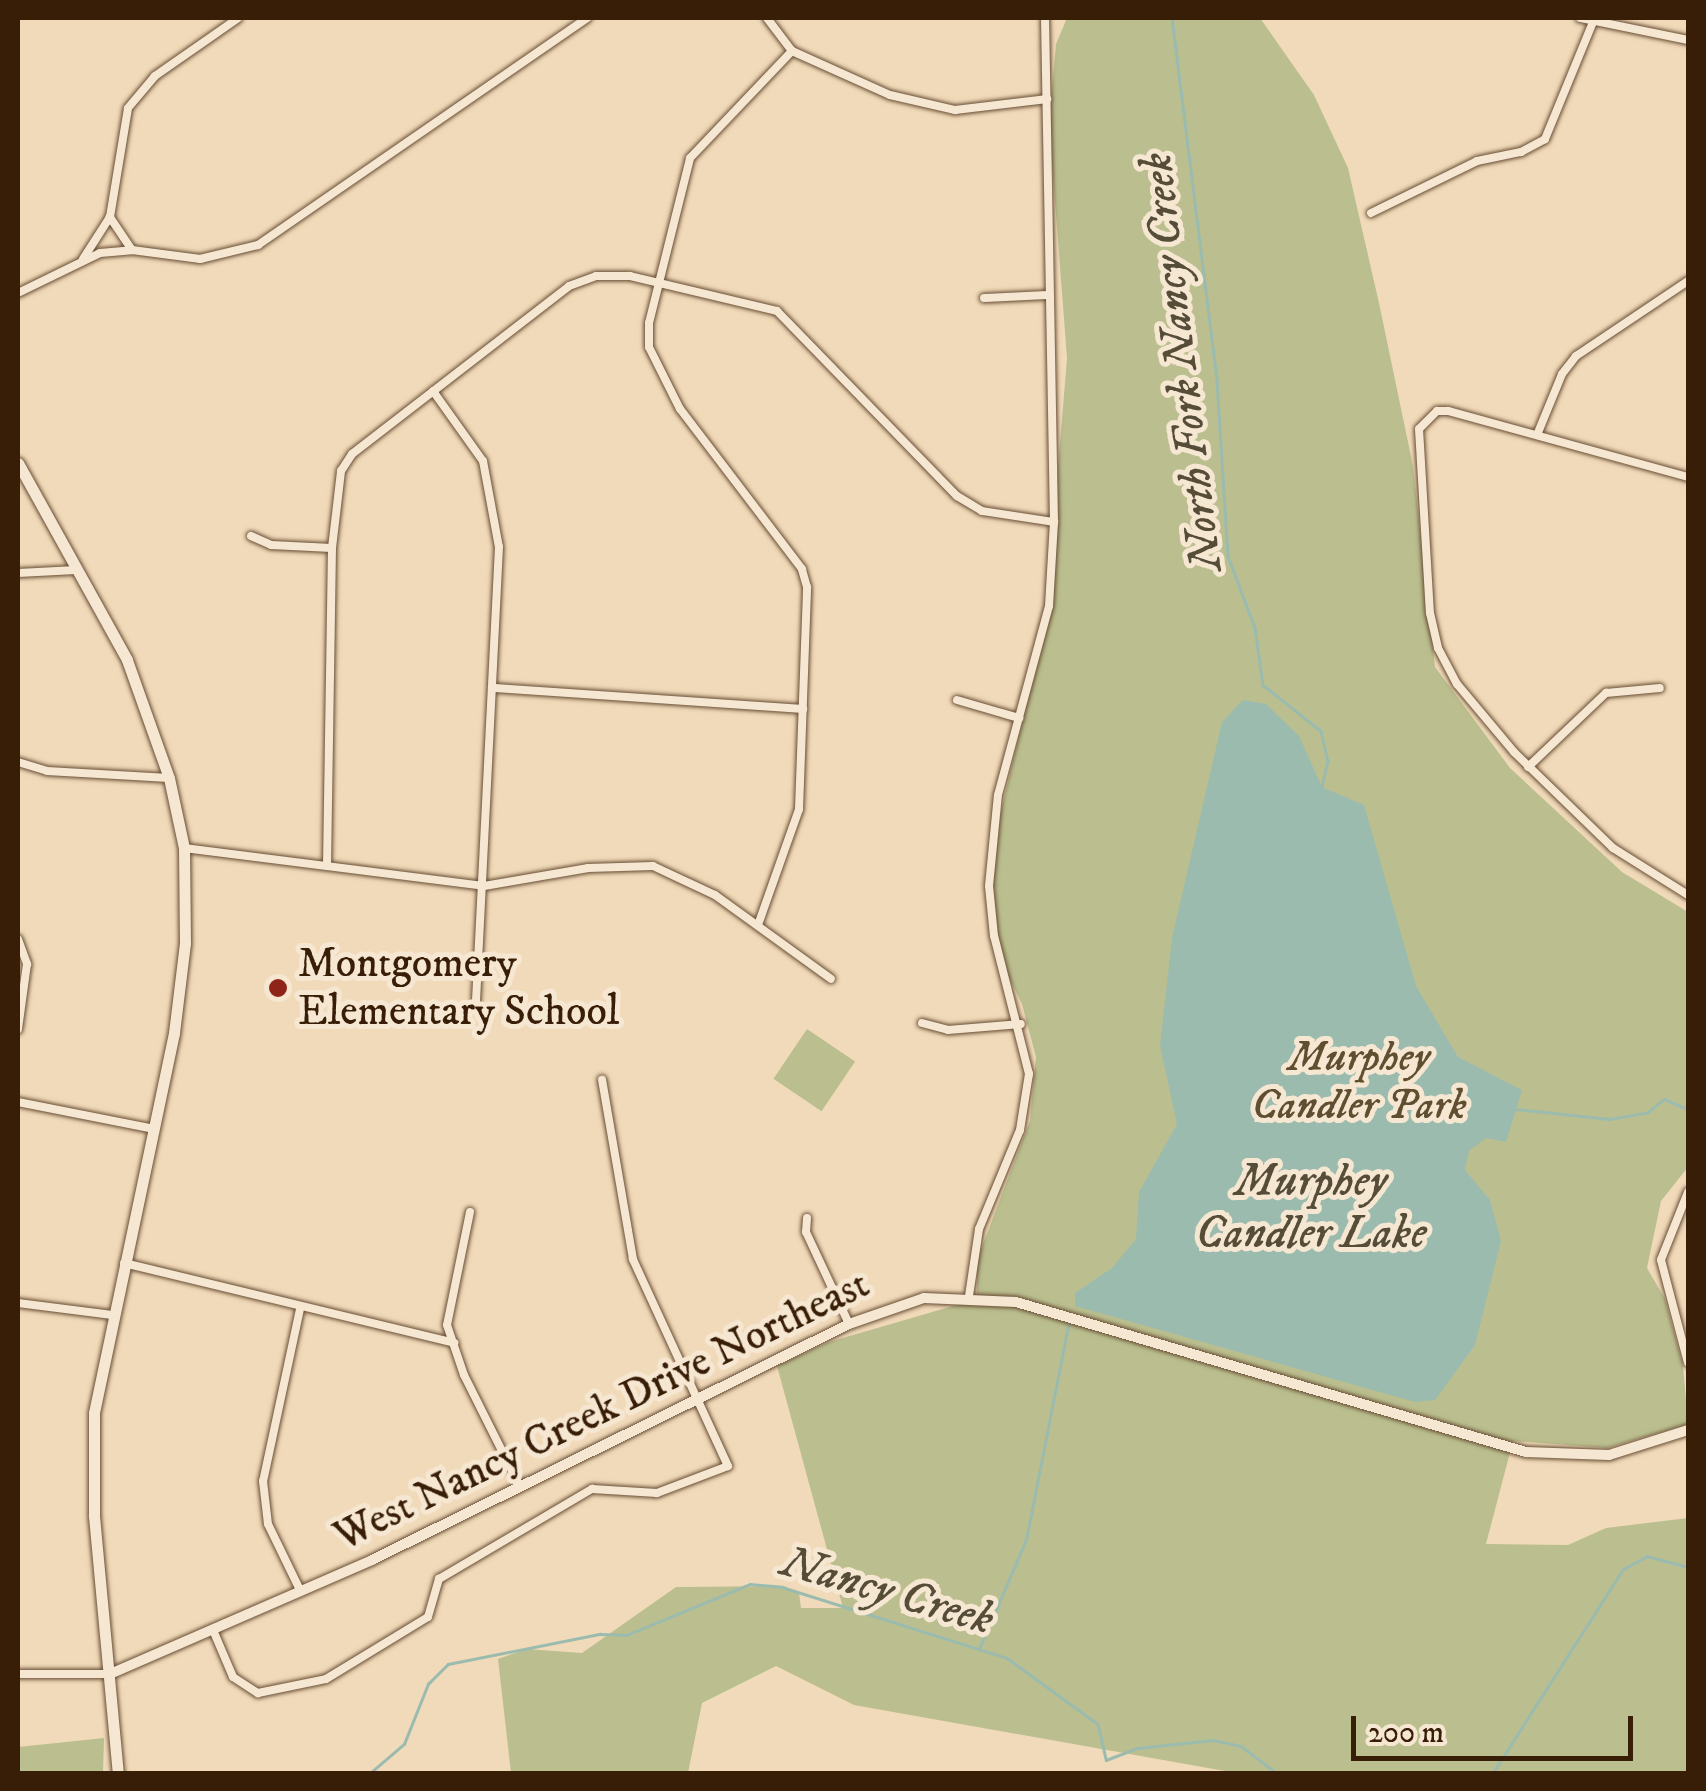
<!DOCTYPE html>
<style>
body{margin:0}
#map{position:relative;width:1706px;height:1791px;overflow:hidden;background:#f1dab9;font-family:"IM FELL DW Pica",serif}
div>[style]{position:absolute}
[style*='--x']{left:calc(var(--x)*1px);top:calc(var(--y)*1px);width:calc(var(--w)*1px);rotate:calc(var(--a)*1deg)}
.green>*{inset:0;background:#bbbf8f;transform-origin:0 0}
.water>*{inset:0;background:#9bbbaf}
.stream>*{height:2.5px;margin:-1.25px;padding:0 1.25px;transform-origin:1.25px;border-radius:1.25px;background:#9bbbaf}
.roads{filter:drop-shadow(0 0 2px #674d34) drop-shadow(0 0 2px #674d34)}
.minor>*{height:8px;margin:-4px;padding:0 4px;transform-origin:4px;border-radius:4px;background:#f6e7d2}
.tertiary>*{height:10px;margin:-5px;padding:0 5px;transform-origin:5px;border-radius:5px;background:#f6e7d2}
.secondary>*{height:11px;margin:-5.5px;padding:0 5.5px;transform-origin:5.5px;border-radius:5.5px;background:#f6e7d2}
.dots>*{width:28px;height:28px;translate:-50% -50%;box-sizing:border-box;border:5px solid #f6e7d2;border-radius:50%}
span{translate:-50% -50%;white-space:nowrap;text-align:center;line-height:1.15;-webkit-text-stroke:10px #f6e7d2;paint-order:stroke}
.poi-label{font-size:42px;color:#391e07}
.left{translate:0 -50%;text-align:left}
.park-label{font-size:42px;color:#604e30;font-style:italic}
.street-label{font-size:42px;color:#391e07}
.water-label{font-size:45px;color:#564d39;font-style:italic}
.frame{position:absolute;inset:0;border:20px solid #391e07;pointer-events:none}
.scale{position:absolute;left:1351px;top:1716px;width:282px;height:45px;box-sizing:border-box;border:5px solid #391e07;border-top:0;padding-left:12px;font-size:30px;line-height:35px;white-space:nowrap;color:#391e07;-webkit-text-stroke:8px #f6e7d2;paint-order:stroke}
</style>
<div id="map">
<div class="green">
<i style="clip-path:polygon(1067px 18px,1260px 18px,1314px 95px,1348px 168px,1379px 303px,1413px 466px,1435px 667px,1510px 768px,1622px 872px,1688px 912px,1688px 1167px,1661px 1201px,1647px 1268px,1665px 1299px,1683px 1366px,1688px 1424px,1607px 1448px,1513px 1441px,1486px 1544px,1568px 1545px,1606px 1528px,1688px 1518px,1688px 1773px,1236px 1773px,854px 1705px,776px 1666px,702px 1703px,688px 1773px,511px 1773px,498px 1659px,527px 1649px,582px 1653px,676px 1587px,784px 1586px,799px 1593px,801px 1608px,843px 1608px,777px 1366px,829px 1342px,977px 1299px,977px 1260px,1030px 1121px,1036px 1057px,1022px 1004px,994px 947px,990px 858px,1033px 677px,1049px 578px,1067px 358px,1049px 123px,1056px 44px)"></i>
<i style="left:807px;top:1029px;width:58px;height:60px;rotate:34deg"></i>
<i style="clip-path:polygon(104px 1738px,103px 1773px,18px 1773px,18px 1747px)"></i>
</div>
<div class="water">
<i style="clip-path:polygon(1243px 700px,1266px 704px,1299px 736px,1322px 787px,1364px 805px,1416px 986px,1458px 1057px,1522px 1090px,1506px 1142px,1486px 1138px,1469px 1151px,1465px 1170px,1490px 1200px,1501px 1241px,1475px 1345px,1435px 1400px,1415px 1402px,1075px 1306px,1075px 1293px,1112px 1268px,1136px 1239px,1139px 1192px,1177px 1124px,1160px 1046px,1172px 938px,1222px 722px)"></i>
</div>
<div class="stream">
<i style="--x:1172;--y:18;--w:366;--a:82.9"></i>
<i style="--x:1217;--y:381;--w:175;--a:86.4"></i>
<i style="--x:1228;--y:556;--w:77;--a:69.4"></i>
<i style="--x:1255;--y:628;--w:58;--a:82"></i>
<i style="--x:1263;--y:685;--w:74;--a:38.4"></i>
<i style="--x:1321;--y:731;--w:31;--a:77"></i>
<i style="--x:1328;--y:761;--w:27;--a:103"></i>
<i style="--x:1516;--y:1109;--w:95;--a:6.1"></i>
<i style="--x:1610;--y:1119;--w:39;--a:-10"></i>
<i style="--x:1648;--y:1112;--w:21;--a:-39"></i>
<i style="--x:1664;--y:1099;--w:26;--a:23"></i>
<i style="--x:979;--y:1649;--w:119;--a:-66.7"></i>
<i style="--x:1026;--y:1540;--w:223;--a:-78.9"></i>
<i style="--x:369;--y:1774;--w:46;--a:-40.6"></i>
<i style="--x:404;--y:1744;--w:65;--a:-68.2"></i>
<i style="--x:428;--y:1684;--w:28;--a:-45"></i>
<i style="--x:448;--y:1664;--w:155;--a:-11.2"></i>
<i style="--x:600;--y:1634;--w:27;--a:2"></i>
<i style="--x:627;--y:1635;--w:133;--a:-22.5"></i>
<i style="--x:750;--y:1584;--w:32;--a:5"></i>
<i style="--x:782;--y:1587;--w:236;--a:17.5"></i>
<i style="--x:1007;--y:1658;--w:112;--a:36"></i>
<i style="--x:1098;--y:1724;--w:37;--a:77"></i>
<i style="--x:1106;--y:1760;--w:34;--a:-21"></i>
<i style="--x:1138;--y:1748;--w:75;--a:-6.1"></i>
<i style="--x:1213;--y:1740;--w:29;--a:12"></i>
<i style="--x:1241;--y:1746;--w:46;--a:37.1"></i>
<i style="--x:1492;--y:1774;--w:243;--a:-57.4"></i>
<i style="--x:1623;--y:1569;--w:27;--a:-28"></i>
<i style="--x:1647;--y:1556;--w:42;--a:15"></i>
</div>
<div class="roads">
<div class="minor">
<i style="--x:767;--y:18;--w:41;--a:52.9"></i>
<i style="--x:792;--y:51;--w:107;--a:24.2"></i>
<i style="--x:890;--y:95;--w:67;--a:13"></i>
<i style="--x:955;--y:110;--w:93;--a:-6.8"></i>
<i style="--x:1580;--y:18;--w:110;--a:11.5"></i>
<i style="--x:1371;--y:213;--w:118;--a:-26.1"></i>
<i style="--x:1477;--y:161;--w:45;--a:-11.6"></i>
<i style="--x:1521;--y:152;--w:27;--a:-28"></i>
<i style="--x:1545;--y:139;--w:126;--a:-67.7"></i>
<i style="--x:132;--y:250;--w:40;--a:-124"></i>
<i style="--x:110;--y:217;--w:110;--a:-80.6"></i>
<i style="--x:128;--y:108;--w:42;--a:-49.8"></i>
<i style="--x:155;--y:76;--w:101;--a:-34.9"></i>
<i style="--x:83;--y:259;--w:50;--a:-57.3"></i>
<i style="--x:18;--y:293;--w:91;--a:-26"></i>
<i style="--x:100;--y:253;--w:32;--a:-5"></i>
<i style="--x:132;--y:250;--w:69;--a:7.5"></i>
<i style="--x:200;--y:259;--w:60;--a:-13.6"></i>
<i style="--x:258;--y:245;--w:400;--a:-34.6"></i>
<i style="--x:984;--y:298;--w:64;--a:-2.7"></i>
<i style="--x:433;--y:391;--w:86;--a:54.5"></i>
<i style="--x:483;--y:461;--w:87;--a:79.5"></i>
<i style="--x:499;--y:547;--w:455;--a:92.9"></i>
<i style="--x:1537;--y:435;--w:66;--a:-67.7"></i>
<i style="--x:1562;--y:374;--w:23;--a:-52"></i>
<i style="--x:1576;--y:356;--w:135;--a:-33.8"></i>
<i style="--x:1688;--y:477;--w:249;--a:-164.6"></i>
<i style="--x:1448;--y:411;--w:11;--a:180"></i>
<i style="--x:1437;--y:411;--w:25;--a:135"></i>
<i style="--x:1419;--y:429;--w:184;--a:86.6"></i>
<i style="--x:1430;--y:613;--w:36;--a:77"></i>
<i style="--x:1438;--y:648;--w:41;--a:62.2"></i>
<i style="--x:1457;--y:684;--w:89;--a:50"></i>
<i style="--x:1514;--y:752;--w:138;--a:44.1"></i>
<i style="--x:1613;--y:848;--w:89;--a:32.1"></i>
<i style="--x:251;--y:536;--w:22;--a:24"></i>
<i style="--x:271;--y:545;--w:61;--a:2.8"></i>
<i style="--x:18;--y:573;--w:58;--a:-3"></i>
<i style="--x:495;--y:688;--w:309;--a:3.9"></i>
<i style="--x:957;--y:700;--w:65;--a:16.2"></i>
<i style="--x:18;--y:762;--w:30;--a:17"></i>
<i style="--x:47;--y:771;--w:122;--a:3.3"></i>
<i style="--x:1528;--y:767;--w:108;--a:-43.5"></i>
<i style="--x:1606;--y:693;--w:54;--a:-5.3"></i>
<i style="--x:184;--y:848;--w:302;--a:7.2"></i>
<i style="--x:484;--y:886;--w:106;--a:-9.8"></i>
<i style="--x:588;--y:868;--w:65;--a:-1.8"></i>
<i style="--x:653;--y:866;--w:68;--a:25.1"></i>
<i style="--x:715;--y:895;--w:143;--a:35.9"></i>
<i style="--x:327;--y:866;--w:318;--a:-89.1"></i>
<i style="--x:332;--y:548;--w:78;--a:-83.3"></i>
<i style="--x:341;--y:471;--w:20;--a:-57"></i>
<i style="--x:352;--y:454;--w:274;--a:-37.7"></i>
<i style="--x:569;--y:286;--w:29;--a:-20"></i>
<i style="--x:596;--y:276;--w:34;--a:0"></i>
<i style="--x:630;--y:276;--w:151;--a:13.4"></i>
<i style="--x:777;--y:311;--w:258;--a:45.8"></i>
<i style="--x:957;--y:496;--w:29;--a:31"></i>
<i style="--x:982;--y:511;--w:73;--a:8.7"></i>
<i style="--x:758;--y:925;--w:123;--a:-70.5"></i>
<i style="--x:799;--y:809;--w:222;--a:-87.9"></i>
<i style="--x:807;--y:587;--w:19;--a:-106"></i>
<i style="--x:802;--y:569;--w:201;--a:-127.3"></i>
<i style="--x:680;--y:409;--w:69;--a:-116.6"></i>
<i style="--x:649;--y:347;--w:24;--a:-90"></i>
<i style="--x:649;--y:323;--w:170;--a:-76"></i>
<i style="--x:690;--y:158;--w:148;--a:-46.4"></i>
<i style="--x:18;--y:939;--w:27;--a:70"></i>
<i style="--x:27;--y:964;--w:66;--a:97.9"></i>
<i style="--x:922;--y:1023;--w:27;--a:15"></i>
<i style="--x:948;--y:1030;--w:73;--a:-4.7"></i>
<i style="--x:18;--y:1102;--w:139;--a:11.2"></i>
<i style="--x:1688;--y:1192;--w:73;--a:111.7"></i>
<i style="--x:1661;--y:1260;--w:106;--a:75.3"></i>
<i style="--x:470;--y:1212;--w:115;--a:101.5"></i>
<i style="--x:447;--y:1325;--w:53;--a:71.2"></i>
<i style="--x:464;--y:1375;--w:125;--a:63.4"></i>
<i style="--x:807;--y:1218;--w:14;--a:94"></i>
<i style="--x:806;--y:1232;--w:102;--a:64.9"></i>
<i style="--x:124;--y:1263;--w:340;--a:13.6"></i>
<i style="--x:969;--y:1296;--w:68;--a:-81.5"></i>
<i style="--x:979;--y:1229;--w:107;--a:-67.5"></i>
<i style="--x:1020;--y:1130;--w:57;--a:-80.9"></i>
<i style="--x:1029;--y:1074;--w:142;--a:-104.2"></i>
<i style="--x:994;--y:936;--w:50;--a:-95.7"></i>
<i style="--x:989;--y:886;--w:91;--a:-84.4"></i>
<i style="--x:998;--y:795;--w:196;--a:-74.9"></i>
<i style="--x:1049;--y:606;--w:84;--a:-86.6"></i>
<i style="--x:1054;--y:522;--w:504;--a:-91.02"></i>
<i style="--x:18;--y:1303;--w:95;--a:7.3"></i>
<i style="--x:300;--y:1309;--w:176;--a:102.1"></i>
<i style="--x:263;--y:1481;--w:43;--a:83.4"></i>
<i style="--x:268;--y:1524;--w:73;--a:64.1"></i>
<i style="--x:213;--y:1630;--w:51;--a:66.9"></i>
<i style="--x:233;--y:1677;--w:30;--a:33"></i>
<i style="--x:258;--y:1693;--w:69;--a:-11.6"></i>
<i style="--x:326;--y:1679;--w:119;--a:-31.3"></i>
<i style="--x:428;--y:1617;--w:40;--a:-74"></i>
<i style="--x:439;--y:1579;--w:178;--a:-30.5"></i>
<i style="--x:592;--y:1489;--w:65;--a:3.5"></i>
<i style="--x:657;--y:1493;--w:76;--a:-20.8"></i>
<i style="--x:728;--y:1466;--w:228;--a:-114.7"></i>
<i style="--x:633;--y:1259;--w:182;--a:-99.8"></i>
<i style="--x:18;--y:1674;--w:92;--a:0"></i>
</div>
<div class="tertiary">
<i style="--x:110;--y:1674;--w:286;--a:-23.5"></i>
<i style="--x:372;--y:1560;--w:532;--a:-26.32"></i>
<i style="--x:849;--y:1324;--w:79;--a:-19.1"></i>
<i style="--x:924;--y:1298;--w:92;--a:2.5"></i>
<i style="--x:1016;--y:1302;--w:532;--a:16.39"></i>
<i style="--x:1526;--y:1452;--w:83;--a:2.1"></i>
<i style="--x:1609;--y:1455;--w:83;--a:-17.6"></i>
</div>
<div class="secondary">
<i style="--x:18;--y:463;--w:225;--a:61"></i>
<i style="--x:127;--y:660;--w:125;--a:70.4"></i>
<i style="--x:169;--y:778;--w:72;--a:77.9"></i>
<i style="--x:184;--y:848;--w:95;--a:89.4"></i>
<i style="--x:185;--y:943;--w:91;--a:97"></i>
<i style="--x:174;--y:1033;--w:388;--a:101.9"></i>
<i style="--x:94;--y:1413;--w:103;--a:90"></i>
<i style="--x:94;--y:1516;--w:259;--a:84.7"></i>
</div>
</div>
<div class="dots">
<i style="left:278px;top:988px;background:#8f2418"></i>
</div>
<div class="poi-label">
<span class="left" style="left:298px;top:988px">Montgomery<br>Elementary School</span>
</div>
<div class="park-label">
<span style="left:1359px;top:1082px">Murphey<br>Candler Park</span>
</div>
<div class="street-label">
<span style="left:602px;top:1411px;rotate:-26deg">West Nancy Creek Drive Northeast</span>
</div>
<div class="water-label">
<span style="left:1183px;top:362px;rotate:-97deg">North Fork Nancy Creek</span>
<span style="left:1311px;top:1209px">Murphey<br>Candler Lake</span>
<span style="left:887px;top:1592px;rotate:16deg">Nancy Creek</span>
</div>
<div class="frame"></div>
<div class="scale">200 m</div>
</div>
